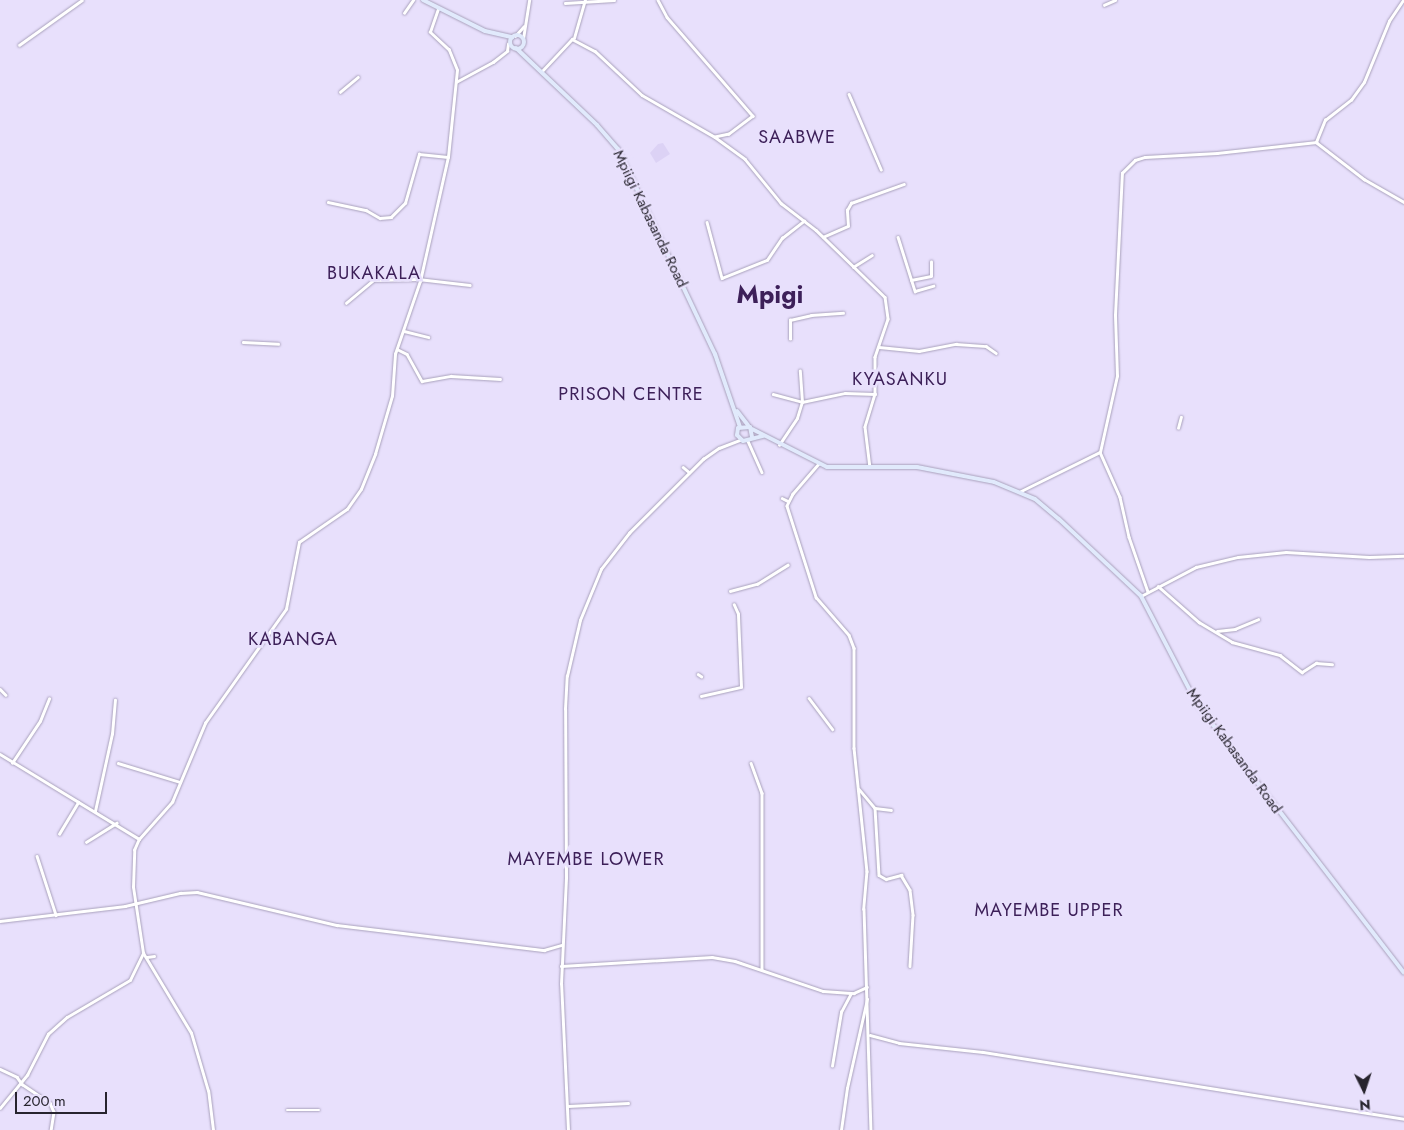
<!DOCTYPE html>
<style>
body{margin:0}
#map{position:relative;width:1404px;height:1130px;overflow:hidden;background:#e8e0fc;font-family:Jost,sans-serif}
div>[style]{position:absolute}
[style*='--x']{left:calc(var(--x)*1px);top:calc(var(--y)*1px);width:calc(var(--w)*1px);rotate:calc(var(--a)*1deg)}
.built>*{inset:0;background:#dcd2f5}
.roads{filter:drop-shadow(0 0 1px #a9a1bc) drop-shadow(0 0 1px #a9a1bc)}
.minor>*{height:2.5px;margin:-1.25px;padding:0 1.25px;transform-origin:1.25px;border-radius:1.25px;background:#fff}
.secondary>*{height:4px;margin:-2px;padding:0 2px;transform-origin:2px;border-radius:2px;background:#e1eafc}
.secondary>.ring{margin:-2px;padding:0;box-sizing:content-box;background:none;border:4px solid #e1eafc;border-radius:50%}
span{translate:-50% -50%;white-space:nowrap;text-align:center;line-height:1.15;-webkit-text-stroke:5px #e8e0fc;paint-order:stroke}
.street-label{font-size:15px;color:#27242e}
.quarter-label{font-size:18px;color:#3d2059;letter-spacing:1px}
.town-label{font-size:25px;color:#3d2059;font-weight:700}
.north{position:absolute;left:1339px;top:1065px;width:50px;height:50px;-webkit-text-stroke:4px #e8e0fc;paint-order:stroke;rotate:176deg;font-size:14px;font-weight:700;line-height:20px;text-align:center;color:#27242e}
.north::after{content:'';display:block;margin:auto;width:18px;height:22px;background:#27242e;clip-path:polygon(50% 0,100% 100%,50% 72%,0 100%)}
.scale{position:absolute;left:15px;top:1092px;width:92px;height:22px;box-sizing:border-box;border:2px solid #27242e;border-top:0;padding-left:6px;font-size:15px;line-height:18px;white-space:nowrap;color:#27242e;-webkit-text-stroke:4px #e8e0fc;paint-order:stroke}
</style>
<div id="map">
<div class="built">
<i style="clip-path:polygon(663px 143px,670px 154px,656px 163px,650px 153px,658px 144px)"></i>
</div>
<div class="roads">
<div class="minor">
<i style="--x:658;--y:0;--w:19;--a:62"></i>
<i style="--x:667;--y:17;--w:131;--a:49"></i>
<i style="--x:753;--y:116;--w:30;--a:143"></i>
<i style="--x:729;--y:134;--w:14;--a:168"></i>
<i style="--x:565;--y:3;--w:49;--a:-3.5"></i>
<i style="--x:1104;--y:5;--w:12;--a:-24"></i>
<i style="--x:404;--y:13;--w:16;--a:-55"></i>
<i style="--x:515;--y:36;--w:13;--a:-48"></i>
<i style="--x:574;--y:38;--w:40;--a:-74"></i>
<i style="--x:523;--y:39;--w:39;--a:-81"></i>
<i style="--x:19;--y:45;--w:77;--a:-35.5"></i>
<i style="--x:542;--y:71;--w:44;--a:-46.8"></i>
<i style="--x:572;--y:39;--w:26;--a:28"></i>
<i style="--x:595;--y:51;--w:64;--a:43.1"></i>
<i style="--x:642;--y:95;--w:84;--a:29.9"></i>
<i style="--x:715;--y:137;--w:37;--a:36"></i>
<i style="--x:745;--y:159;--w:57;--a:50.7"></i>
<i style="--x:781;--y:203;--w:44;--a:37.6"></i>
<i style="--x:816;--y:230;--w:96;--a:44.2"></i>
<i style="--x:885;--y:297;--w:22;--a:82"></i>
<i style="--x:888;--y:319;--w:40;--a:108.9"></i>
<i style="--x:875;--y:357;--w:37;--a:90"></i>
<i style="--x:875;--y:394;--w:34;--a:107"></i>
<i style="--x:865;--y:427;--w:38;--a:83"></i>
<i style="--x:456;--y:82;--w:42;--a:-28.4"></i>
<i style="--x:493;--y:62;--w:18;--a:-38"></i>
<i style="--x:507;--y:51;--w:7;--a:-82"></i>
<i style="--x:340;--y:92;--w:23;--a:-40"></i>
<i style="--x:849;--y:94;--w:82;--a:66.9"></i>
<i style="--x:1316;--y:142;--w:61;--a:37.6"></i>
<i style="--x:1364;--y:179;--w:46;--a:29.9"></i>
<i style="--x:328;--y:202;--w:39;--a:12"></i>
<i style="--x:366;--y:210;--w:16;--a:30"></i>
<i style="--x:380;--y:218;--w:11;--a:-5"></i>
<i style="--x:391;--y:217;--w:20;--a:-45"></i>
<i style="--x:405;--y:203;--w:51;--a:-74.1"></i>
<i style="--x:419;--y:154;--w:29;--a:6"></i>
<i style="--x:707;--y:222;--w:58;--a:75"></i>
<i style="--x:722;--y:278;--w:48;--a:-21.8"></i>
<i style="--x:767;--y:260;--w:27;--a:-56"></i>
<i style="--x:782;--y:238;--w:28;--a:-38"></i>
<i style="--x:823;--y:237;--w:27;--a:-24"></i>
<i style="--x:848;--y:226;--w:16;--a:-94"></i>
<i style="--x:847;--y:210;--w:8;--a:-60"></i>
<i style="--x:851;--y:203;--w:56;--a:-19.7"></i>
<i style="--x:898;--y:237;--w:57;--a:72.5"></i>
<i style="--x:915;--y:291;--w:19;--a:-16"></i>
<i style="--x:853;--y:267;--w:22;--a:-32"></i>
<i style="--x:911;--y:280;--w:20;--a:-11"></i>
<i style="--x:931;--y:276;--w:14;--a:-90"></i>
<i style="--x:346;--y:303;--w:35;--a:-40"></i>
<i style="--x:373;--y:280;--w:45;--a:-1.3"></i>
<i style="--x:418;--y:279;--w:52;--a:6.6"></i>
<i style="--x:404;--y:331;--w:25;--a:14"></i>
<i style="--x:790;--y:339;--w:19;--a:-90"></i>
<i style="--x:790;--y:320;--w:22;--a:-13"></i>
<i style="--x:811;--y:315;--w:32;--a:-4"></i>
<i style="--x:243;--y:342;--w:35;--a:3"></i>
<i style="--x:879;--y:347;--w:40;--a:5.7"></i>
<i style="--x:919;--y:351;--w:38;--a:-11"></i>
<i style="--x:956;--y:344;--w:30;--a:4"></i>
<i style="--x:986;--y:346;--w:12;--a:35"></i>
<i style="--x:397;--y:349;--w:11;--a:27"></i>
<i style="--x:407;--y:354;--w:31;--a:61"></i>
<i style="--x:422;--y:381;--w:29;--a:-10"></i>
<i style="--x:451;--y:376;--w:49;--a:3.5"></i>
<i style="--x:773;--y:394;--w:30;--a:15"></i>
<i style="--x:802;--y:402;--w:44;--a:-11.8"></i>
<i style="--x:845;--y:393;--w:30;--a:2"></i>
<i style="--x:1178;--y:428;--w:11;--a:-75"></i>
<i style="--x:748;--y:441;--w:34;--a:66"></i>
<i style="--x:779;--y:445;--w:32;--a:-56"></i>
<i style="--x:797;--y:418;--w:17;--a:-73"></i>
<i style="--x:802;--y:402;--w:31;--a:-94"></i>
<i style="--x:1100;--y:452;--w:49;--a:66"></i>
<i style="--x:1120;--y:497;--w:41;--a:77.3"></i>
<i style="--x:1129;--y:537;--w:58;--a:70.9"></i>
<i style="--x:819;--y:464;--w:40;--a:131"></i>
<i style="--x:793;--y:494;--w:13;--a:117"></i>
<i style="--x:787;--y:506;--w:96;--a:72.3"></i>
<i style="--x:816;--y:597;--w:50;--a:49"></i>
<i style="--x:849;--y:635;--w:14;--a:69"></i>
<i style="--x:854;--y:648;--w:100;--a:90"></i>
<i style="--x:854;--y:748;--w:124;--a:84"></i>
<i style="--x:867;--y:871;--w:38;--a:95"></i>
<i style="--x:864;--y:909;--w:221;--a:88.2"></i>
<i style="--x:683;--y:467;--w:8;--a:40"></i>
<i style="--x:1019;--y:492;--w:90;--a:-26.3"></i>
<i style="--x:1100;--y:452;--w:78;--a:-77.4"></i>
<i style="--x:1117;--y:376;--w:61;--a:-91.9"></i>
<i style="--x:1115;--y:315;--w:142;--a:-87.2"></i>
<i style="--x:1122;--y:173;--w:18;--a:-45"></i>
<i style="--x:1135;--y:160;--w:10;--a:-17"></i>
<i style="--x:1145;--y:157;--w:72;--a:-3.2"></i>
<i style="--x:1217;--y:153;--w:100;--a:-6.3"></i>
<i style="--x:1316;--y:142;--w:24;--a:-68"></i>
<i style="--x:1325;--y:120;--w:33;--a:-38"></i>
<i style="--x:1351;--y:100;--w:22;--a:-54"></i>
<i style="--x:1364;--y:82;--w:66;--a:-67.7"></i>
<i style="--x:1389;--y:21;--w:25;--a:-56"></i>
<i style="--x:782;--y:498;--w:7;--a:27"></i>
<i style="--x:1158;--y:586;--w:55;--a:41.3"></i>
<i style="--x:1199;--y:622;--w:39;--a:31"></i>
<i style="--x:1232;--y:642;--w:50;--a:15.2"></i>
<i style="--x:1280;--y:655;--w:28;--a:38"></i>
<i style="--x:1302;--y:672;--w:17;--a:-33"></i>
<i style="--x:1316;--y:663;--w:16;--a:4"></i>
<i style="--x:730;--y:591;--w:28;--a:-15"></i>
<i style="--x:757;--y:584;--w:36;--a:-32"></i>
<i style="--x:1141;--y:596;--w:62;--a:-27.8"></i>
<i style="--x:1196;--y:567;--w:43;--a:-13.4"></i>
<i style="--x:1238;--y:557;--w:48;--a:-5.9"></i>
<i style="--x:1286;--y:552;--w:83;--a:3.4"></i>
<i style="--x:1369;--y:557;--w:35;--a:-2"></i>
<i style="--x:1217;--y:631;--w:18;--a:-6"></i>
<i style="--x:1235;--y:629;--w:25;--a:-23"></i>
<i style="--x:698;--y:674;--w:4;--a:34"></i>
<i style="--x:0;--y:689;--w:8;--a:45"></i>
<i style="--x:701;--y:696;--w:41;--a:-12.7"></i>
<i style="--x:741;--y:687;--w:73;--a:-92.4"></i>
<i style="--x:738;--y:614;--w:10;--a:-114"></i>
<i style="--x:809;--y:698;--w:39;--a:53"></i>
<i style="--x:0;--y:754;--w:163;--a:31.4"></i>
<i style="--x:12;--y:763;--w:50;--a:-56.3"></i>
<i style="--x:40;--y:721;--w:24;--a:-68"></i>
<i style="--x:118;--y:763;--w:65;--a:17"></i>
<i style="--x:751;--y:763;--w:32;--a:70"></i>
<i style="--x:762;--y:793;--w:176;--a:90"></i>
<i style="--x:859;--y:789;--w:25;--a:50"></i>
<i style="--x:875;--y:808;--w:16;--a:7"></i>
<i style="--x:875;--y:808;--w:67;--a:86.6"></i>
<i style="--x:879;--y:875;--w:8;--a:30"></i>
<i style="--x:886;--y:879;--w:16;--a:-15"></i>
<i style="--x:901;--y:875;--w:17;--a:59"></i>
<i style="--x:910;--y:890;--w:25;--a:83"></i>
<i style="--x:913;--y:915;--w:51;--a:93.4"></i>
<i style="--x:95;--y:811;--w:79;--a:-77.6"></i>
<i style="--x:112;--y:734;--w:34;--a:-85"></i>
<i style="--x:59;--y:834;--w:37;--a:-59"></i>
<i style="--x:86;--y:842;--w:36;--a:-32"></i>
<i style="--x:37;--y:856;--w:62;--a:72.1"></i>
<i style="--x:0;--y:921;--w:126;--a:-6.8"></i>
<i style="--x:125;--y:906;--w:57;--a:-13.3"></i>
<i style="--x:180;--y:893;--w:17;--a:-3"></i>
<i style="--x:197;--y:892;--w:144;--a:13.3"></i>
<i style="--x:337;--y:925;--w:209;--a:6.9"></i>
<i style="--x:544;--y:950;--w:18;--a:-16"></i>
<i style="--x:147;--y:957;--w:7;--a:-8"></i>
<i style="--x:561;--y:966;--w:151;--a:-3.4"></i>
<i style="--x:712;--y:957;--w:23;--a:10"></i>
<i style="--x:735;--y:961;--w:93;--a:18.8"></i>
<i style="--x:823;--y:991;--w:31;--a:4"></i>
<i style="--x:854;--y:993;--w:14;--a:-25"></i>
<i style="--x:870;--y:1035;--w:30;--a:15"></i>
<i style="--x:899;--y:1043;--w:84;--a:6.1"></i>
<i style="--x:983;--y:1052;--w:426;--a:9"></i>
<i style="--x:832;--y:1066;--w:55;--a:-80.5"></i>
<i style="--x:841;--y:1012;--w:21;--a:-62"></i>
<i style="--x:0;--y:1069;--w:19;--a:25"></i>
<i style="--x:17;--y:1077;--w:9;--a:54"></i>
<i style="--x:22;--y:1084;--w:34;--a:34"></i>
<i style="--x:50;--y:1103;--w:10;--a:66"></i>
<i style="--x:54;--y:1112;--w:18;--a:99"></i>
<i style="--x:568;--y:1106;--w:60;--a:-2.9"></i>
<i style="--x:0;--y:1108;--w:43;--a:-50.7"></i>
<i style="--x:27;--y:1075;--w:46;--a:-62.9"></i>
<i style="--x:48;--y:1034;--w:25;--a:-42"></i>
<i style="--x:67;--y:1017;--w:73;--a:-30.4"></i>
<i style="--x:130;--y:980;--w:30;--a:-64"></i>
<i style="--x:287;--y:1110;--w:32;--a:0"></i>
<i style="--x:213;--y:1130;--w:39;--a:-97"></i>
<i style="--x:208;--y:1091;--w:60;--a:-106.3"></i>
<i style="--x:191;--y:1033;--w:93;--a:-121"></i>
<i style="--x:143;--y:953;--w:67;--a:-98.6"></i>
<i style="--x:133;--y:887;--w:37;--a:-88"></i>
<i style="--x:134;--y:850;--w:12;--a:-66"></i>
<i style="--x:139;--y:839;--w:50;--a:-48.3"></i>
<i style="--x:172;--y:802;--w:86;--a:-67.3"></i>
<i style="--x:205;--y:723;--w:140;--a:-54.6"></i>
<i style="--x:286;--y:609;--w:68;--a:-79"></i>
<i style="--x:299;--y:542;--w:58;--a:-34.5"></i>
<i style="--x:347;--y:509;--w:24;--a:-55"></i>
<i style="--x:361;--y:489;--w:38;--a:-68"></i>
<i style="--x:375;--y:454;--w:60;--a:-73.7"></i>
<i style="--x:392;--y:396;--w:42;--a:-85.9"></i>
<i style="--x:395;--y:354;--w:77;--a:-71.1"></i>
<i style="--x:420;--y:281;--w:127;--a:-77.3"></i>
<i style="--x:448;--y:157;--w:87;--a:-84.1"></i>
<i style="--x:457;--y:70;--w:22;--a:-112"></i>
<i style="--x:449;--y:50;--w:26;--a:-137"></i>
<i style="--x:430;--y:32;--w:24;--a:-71"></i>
<i style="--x:568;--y:1130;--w:146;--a:-92.7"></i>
<i style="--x:561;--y:984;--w:106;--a:-87.3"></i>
<i style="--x:566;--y:878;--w:169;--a:-90.3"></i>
<i style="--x:565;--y:709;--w:33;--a:-87"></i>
<i style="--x:567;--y:676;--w:57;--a:-76.9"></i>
<i style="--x:580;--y:620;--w:55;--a:-67.6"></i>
<i style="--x:601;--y:569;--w:46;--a:-52.1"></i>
<i style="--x:629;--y:533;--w:105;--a:-45"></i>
<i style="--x:703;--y:459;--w:19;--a:-35"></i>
<i style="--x:719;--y:448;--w:22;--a:-21"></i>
<i style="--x:841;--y:1130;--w:42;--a:-81.9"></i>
<i style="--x:847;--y:1088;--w:91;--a:-77.3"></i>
</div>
<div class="secondary">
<i style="--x:423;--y:0;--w:69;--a:26.6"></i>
<i style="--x:485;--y:31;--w:28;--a:13"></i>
<i class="ring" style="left:510px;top:35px;width:10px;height:10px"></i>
<i style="--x:516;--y:48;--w:112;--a:43.5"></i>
<i style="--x:597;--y:125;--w:32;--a:49"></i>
<i style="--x:618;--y:149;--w:227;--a:64.7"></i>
<i style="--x:715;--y:354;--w:77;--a:71.1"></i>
<i style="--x:737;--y:411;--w:18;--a:52"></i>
<i style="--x:752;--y:429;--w:84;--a:26.9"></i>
<i style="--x:827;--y:467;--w:90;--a:0"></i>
<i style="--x:917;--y:467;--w:78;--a:11"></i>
<i style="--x:994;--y:482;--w:44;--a:22.5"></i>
<i style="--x:1035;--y:499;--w:31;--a:40"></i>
<i style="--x:1059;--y:519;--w:112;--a:43.2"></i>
<i style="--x:1141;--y:596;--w:122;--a:62.6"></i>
<i style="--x:1197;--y:704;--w:339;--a:52.4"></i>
<i style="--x:752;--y:437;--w:10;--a:-101"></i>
<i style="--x:750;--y:427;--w:12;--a:175"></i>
<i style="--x:738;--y:428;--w:7;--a:98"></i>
<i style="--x:737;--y:435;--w:8;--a:45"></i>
<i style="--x:743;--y:441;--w:21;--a:-14"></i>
</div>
</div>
<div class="street-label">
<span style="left:650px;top:219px;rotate:64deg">Mpiigi Kabasanda Road</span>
<span style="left:1234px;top:751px;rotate:54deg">Mpiigi Kabasanda Road</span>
</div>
<div class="quarter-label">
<span style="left:797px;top:137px">SAABWE</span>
<span style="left:374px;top:273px">BUKAKALA</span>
<span style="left:900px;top:379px">KYASANKU</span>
<span style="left:631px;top:394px">PRISON CENTRE</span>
<span style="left:293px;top:639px">KABANGA</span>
<span style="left:586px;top:859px">MAYEMBE LOWER</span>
<span style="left:1049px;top:910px">MAYEMBE UPPER</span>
</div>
<div class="town-label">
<span style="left:770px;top:294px">Mpigi</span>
</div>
<div class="north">N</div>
<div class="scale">200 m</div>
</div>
